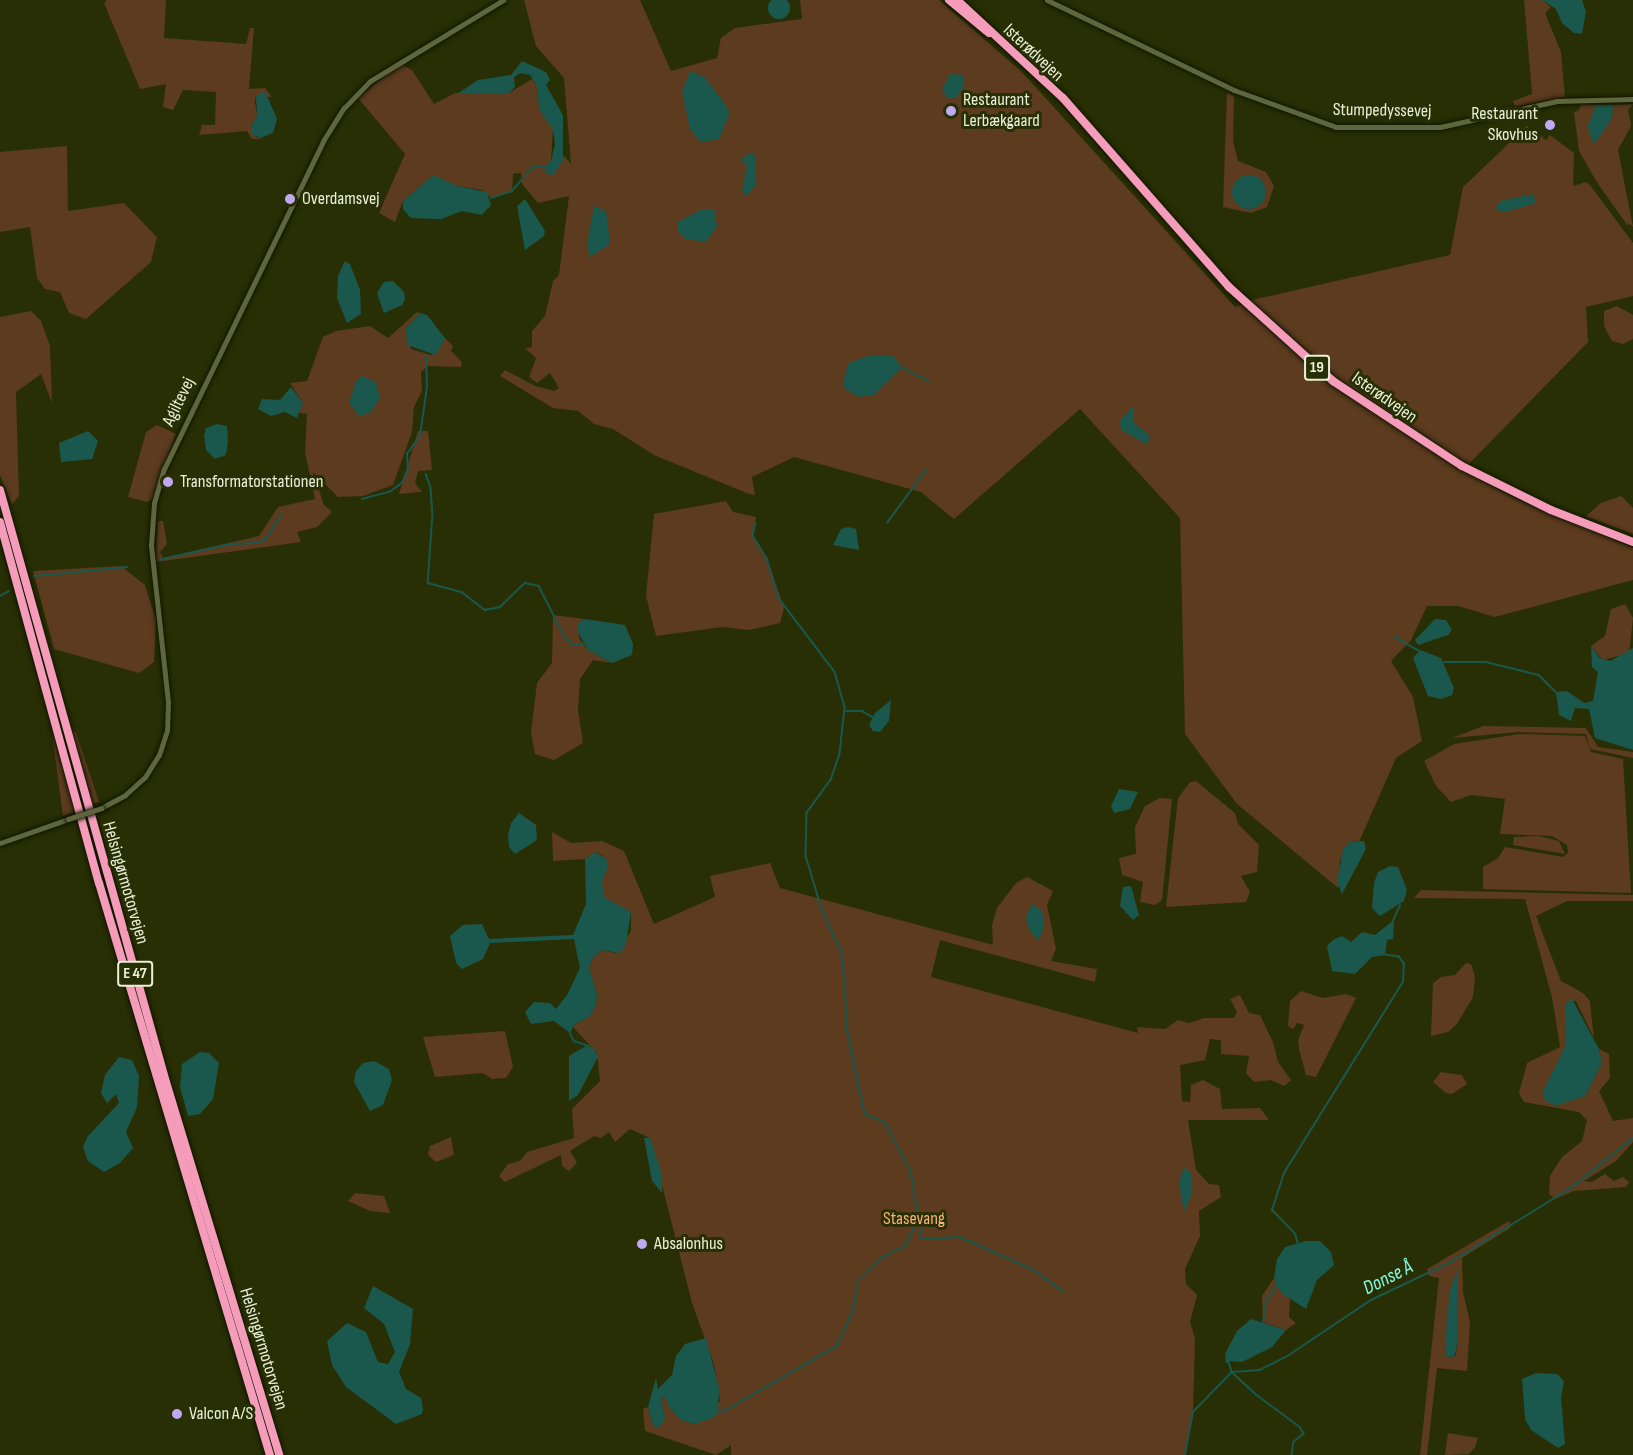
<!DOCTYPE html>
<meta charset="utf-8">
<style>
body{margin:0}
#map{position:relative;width:1633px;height:1455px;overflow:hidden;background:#282f04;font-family:"Sofia Sans Condensed",sans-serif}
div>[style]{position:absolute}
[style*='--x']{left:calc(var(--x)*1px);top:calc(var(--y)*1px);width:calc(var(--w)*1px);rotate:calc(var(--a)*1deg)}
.green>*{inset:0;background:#5c3b1f}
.water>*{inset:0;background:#1a584d}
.round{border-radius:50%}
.stream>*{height:1.5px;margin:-0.75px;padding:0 0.75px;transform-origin:0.75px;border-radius:0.75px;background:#1a584d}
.roads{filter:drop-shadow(0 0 2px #111600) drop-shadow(0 0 2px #111600)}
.secondary>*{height:5px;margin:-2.5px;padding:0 2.5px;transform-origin:2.5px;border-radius:2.5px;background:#5d663d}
.highway>*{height:8px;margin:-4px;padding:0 4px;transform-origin:4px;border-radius:4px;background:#f49cb9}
.bridges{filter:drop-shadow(0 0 2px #111600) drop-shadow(0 0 2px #111600)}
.secondary-bridge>*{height:5px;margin:-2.5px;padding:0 2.5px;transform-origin:2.5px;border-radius:2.5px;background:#5d663d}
.dots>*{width:16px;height:16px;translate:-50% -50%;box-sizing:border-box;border:3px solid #282f04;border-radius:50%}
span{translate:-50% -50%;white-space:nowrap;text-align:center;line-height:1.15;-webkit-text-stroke:6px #282f04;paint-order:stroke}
.shield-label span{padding:2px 4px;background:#282f04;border:2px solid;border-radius:4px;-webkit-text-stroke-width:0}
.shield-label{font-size:16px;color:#eaf0d9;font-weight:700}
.street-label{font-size:18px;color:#eaf0d9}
.poi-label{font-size:18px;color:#eaf0d9}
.left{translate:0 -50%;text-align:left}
.right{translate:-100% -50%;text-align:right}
.park-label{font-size:18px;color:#fcb276}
.water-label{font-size:20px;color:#83fce4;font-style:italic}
</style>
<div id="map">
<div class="green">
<i style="clip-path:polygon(107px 0,166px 0,164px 38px,246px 44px,250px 28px,254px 28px,249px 89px,265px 88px,272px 97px,256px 96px,255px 101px,257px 116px,251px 127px,256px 137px,263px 139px,252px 139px,247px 131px,199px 135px,202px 125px,215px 125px,216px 92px,183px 90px,173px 110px,163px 107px,166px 84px,140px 89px,104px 3px)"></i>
<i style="clip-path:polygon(524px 0,640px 0,671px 71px,717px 58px,721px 38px,735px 28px,802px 19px,800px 0,939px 0,1021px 71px,1235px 307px,1252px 300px,1450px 255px,1463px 187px,1527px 126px,1546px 140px,1550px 135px,1574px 153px,1573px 186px,1586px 182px,1590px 185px,1633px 243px,1633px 296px,1586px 307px,1588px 342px,1463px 470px,1510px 496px,1633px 548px,1633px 580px,1495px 617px,1458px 606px,1427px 606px,1411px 640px,1391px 661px,1413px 697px,1422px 741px,1396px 758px,1359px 842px,1354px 841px,1340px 860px,1338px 888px,1237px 804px,1185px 734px,1180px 518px,1080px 409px,954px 519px,921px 492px,794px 457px,752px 477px,755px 495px,749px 494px,654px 455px,613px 429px,594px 424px,578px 411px,553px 408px,500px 376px,505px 370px,535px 386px,554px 391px,559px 388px,550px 373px,537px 383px,529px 377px,536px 358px,525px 348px,532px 347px,532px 331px,545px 316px,553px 281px,559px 275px,569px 196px,538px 203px,522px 184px,521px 173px,513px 174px,512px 191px,491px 198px,482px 190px,457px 186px,433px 175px,403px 201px,395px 222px,379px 213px,405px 154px,358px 98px,400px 64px,412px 70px,434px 104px,455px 93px,509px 93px,532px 79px,537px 86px,539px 109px,553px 129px,551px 161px,564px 156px,571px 164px,564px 78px,536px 46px)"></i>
<i style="clip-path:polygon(1524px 0,1542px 0,1551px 7px,1545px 13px,1561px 52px,1565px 97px,1515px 107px,1513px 101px,1532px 94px)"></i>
<i style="clip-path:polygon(1227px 93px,1234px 96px,1233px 141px,1238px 161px,1266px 172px,1274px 186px,1267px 207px,1251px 213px,1223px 207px)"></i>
<i style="clip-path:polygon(1581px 104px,1596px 105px,1589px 126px,1612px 118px,1613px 105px,1633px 104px,1628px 110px,1631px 126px,1618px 150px,1633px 227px,1629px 223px,1628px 226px,1598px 184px,1579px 151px,1574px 112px,1579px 110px)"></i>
<i style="clip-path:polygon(67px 146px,68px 211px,124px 203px,157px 237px,151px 262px,86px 319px,69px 313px,60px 292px,45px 289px,37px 278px,30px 227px,0 232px,0 152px)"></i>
<i style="clip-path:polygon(1617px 306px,1633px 315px,1633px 339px,1623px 344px,1612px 341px,1604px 326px,1604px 311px)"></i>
<i style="clip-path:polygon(31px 311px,41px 321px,50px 346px,52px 403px,41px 374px,16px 392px,19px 496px,12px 504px,0 475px,0 317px)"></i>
<i style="clip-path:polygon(417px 312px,420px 313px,406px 328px,411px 349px,431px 355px,445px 338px,453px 346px,451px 351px,462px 362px,461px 367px,428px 366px,421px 372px,422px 391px,414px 407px,412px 432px,393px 485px,363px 496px,338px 497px,313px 472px,324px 505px,332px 512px,317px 527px,297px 532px,301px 542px,156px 562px,158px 521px,163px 521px,167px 544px,160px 552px,163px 558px,259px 536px,278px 507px,315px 499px,305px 452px,307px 414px,299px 413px,303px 403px,290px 383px,307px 381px,323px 337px,336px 331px,370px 326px,388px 338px)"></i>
<i style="clip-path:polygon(157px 425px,176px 434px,152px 499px,147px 502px,128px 497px,146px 432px)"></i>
<i style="clip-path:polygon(418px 431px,428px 431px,432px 470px,418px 471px,415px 483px,422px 492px,399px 494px)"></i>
<i style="clip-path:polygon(1621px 496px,1633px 508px,1633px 534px,1586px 516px,1601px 503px)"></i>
<i style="clip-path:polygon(726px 501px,733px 512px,756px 517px,753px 536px,767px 558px,784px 608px,780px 623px,749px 630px,722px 627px,656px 636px,646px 596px,654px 514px)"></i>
<i style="clip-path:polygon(121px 566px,145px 585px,156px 620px,154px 662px,139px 673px,54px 649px,33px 571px)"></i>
<i style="clip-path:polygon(1625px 604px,1633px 618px,1629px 653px,1603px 660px,1591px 646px,1605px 636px,1611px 609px)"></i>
<i style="clip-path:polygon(553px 615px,585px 619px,579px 622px,579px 638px,588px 650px,612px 663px,593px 660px,580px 679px,578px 710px,583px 743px,554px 760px,535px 754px,531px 733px,537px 683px,552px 663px)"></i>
<i style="clip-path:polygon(1483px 726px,1586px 728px,1598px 747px,1633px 752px,1633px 758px,1590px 749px,1586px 734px,1519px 732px,1452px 738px)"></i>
<i style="clip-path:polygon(71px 731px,76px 732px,99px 802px,91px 804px)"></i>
<i style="clip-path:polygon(52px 733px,76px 811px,63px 816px)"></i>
<i style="clip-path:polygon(1520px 734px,1585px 736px,1591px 752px,1623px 759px,1631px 893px,1483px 889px,1483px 867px,1498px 858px,1505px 847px,1563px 857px,1568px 853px,1567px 845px,1552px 836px,1500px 834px,1505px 799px,1471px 795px,1451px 802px,1436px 786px,1424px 761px,1454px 744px)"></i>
<i style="clip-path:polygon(1196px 781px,1235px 813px,1238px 824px,1259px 845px,1257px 872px,1241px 876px,1250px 892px,1246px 902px,1166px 907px,1178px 798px,1190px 782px)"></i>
<i style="clip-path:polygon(1160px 798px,1172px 799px,1162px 900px,1155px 905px,1140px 902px,1143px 882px,1122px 875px,1119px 858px,1136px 854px,1135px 827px,1145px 806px)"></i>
<i style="clip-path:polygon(552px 832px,571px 843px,602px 841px,624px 851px,654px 924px,715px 897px,710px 876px,770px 863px,780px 888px,993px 945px,992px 925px,997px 908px,1016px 883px,1027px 877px,1053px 891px,1047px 905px,1056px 949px,1051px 961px,1097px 969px,1095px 982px,940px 940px,931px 977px,1138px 1033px,1137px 1027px,1165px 1029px,1178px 1020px,1189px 1023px,1204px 1018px,1234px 1018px,1237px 1012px,1230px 999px,1240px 995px,1249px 1013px,1260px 1015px,1273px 1042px,1278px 1062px,1291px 1080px,1284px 1086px,1271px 1080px,1254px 1082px,1246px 1073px,1249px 1056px,1221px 1054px,1221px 1040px,1210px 1039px,1205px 1060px,1180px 1065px,1182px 1101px,1190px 1102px,1191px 1085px,1203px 1080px,1220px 1089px,1222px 1109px,1260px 1108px,1269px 1120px,1188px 1120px,1196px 1170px,1209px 1184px,1219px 1185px,1221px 1197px,1199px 1211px,1200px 1236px,1185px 1269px,1186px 1284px,1197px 1295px,1190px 1322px,1195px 1339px,1193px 1412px,1185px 1455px,731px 1455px,731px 1445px,716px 1455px,645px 1431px,643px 1409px,648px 1407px,653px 1426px,665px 1419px,661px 1398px,666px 1396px,669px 1407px,681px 1420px,694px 1424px,720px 1401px,714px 1364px,692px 1303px,650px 1138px,630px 1129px,615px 1142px,609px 1132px,601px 1138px,594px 1136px,570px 1151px,577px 1163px,569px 1171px,562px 1166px,561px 1155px,505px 1182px,499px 1176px,508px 1164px,520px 1161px,527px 1152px,574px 1138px,572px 1109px,600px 1081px,597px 1053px,572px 1026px,589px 1017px,596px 1005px,597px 994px,589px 968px,592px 959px,601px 950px,617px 953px,631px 931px,631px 912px,606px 900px,601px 891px,603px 856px,595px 852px,585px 859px,553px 861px)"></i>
<i style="clip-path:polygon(1538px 836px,1559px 841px,1565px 854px,1513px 845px,1514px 837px)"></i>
<i style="clip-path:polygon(1421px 890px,1633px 895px,1633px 901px,1567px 901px,1536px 916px,1561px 981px,1583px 993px,1590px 1001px,1592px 1022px,1594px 1038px,1576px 1001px,1567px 1002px,1565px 1047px,1558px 1068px,1549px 1079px,1585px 1096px,1602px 1063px,1599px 1049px,1609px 1054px,1610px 1078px,1599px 1091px,1613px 1121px,1633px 1118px,1633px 1142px,1616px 1161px,1584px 1181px,1592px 1182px,1605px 1174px,1614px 1181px,1623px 1177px,1629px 1182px,1626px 1187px,1574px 1191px,1555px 1199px,1549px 1194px,1550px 1176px,1562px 1157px,1582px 1141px,1587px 1120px,1579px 1112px,1524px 1102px,1519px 1093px,1527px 1063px,1560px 1047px,1552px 997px,1525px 899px,1414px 898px)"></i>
<i style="clip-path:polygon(1466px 963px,1471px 964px,1475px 976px,1473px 997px,1457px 1024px,1448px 1032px,1431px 1036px,1433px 983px,1441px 977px,1455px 975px)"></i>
<i style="clip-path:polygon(1301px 991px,1323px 998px,1346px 994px,1356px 998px,1316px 1077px,1306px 1075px,1299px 1049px,1298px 1040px,1304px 1025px,1297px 1023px,1293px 1029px,1288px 1026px,1290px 1001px)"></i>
<i style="clip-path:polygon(505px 1031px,513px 1067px,506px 1078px,492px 1079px,483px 1073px,435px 1077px,423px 1037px)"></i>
<i style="clip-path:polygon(1441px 1072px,1462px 1075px,1467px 1084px,1452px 1094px,1446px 1093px,1433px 1082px)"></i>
<i style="clip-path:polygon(451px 1137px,454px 1155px,436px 1162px,428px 1155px,430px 1146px)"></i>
<i style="clip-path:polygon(355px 1193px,384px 1196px,390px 1213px,370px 1211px,348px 1201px)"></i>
<i style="clip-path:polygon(evenodd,1509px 1221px,1510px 1228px,1462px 1258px,1463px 1292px,1470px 1322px,1467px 1371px,1437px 1368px,1427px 1455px,1420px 1455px,1439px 1278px,1429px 1276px,1427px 1269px,1509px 1221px,1450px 1291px,1457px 1344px,1456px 1355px,1450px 1358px,1445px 1354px,1450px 1291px)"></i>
<i style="clip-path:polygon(1274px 1278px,1281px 1293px,1290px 1298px,1289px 1317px,1296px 1323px,1286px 1330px,1263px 1322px,1262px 1296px)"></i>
<i style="clip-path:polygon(1448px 1433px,1478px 1438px,1475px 1447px,1469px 1454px,1445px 1455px)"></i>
</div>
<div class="water">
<i class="round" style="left:768px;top:-3px;width:22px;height:22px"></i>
<i style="clip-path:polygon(1542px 0,1582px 0,1586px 12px,1582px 34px,1574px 33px,1562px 23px,1556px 9px)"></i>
<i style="clip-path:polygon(522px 61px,546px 72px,550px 80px,546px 85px,563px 115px,563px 160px,553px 175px,546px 173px,545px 167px,551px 161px,555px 144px,553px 130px,539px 109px,537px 86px,530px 75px,520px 73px,514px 77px,515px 87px,509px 93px,457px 94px,478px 80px,511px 75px)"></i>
<i style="clip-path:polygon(690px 71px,704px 77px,726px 105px,729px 115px,719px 139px,700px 142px,690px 129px,682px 92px)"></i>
<i style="clip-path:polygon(950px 74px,964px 75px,964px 86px,957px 97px,948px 99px,942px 90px)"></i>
<i style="clip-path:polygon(265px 91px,277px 119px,273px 133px,260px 138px,252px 134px,251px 127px,257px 116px,256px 96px)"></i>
<i style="clip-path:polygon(1596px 105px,1613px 105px,1612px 118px,1596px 142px,1592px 141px,1588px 126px)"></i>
<i style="clip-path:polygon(750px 153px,755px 155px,756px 185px,746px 196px,742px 191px,747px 166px,741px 159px)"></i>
<i style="clip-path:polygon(433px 175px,457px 186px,487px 192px,491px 205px,482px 215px,462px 211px,441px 219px,411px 218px,403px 209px,403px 201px)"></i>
<i class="round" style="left:1232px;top:175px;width:34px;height:34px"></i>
<i style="clip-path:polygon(1533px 194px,1536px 203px,1505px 212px,1495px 209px,1500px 201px)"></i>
<i style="clip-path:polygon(525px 199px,545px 231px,544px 236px,525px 250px,517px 206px)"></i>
<i style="clip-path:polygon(594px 206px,606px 211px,610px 244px,590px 257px,587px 245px)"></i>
<i style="clip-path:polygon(702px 209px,714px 209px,717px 226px,706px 242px,685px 239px,678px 230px,678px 222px)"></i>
<i style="clip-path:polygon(345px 261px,350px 264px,360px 290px,361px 314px,347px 323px,337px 298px,338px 276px)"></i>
<i style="clip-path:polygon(393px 281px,404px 292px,405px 299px,402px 305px,384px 313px,377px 293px,384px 282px)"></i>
<i style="clip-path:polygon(420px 313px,427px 315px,445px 338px,436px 355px,407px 345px,406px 328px)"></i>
<i style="clip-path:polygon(868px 356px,893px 356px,902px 367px,874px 395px,858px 397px,843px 387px,845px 374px,849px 363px)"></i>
<i style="clip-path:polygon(362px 376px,376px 382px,380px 398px,370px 413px,359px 416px,349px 403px,356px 381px)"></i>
<i style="clip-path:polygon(291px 387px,303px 403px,297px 418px,285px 412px,271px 416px,258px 409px,262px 399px,280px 400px)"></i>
<i style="clip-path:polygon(1134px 405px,1134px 423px,1149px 435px,1148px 445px,1121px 430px,1120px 421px)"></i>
<i style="clip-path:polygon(217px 424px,227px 426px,228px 441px,226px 455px,215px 459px,206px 450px,204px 436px,206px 428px)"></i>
<i style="clip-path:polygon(88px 431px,98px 441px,92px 459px,61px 462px,59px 443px)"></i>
<i style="clip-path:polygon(848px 527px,856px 529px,859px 550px,833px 545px,841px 529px)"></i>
<i style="clip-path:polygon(585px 619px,625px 625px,633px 644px,632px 655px,612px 663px,588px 650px,577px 631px,579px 622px)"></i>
<i style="clip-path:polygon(1435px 619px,1446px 620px,1452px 630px,1448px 635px,1418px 645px,1415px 640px)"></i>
<i style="clip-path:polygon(1591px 646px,1600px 658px,1610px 661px,1633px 648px,1633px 750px,1595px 738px,1589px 709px,1575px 708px,1571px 721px,1559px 715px,1556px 692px,1567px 691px,1584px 703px,1593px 701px,1598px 672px,1592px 667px)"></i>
<i style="clip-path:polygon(1420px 650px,1441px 658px,1454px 688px,1452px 695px,1441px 699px,1428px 696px,1413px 658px)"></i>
<i style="clip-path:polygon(891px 700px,889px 721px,880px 732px,873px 731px,869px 725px,875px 713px)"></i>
<i style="clip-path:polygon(1119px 789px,1138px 792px,1130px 809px,1114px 813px,1111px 806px)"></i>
<i style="clip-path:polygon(519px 813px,536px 825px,537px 840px,515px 854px,509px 847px,508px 835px,511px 823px)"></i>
<i style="clip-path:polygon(1364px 841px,1366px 849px,1342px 894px,1337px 882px,1343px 849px,1350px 842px)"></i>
<i style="clip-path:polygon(595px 852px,606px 859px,608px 866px,602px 882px,604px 897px,631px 912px,626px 944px,620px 953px,601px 950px,592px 959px,589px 968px,597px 994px,596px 1005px,589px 1017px,575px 1024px,570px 1033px,554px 1021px,531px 1024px,525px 1012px,534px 1002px,550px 1003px,556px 1009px,567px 995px,580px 968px,574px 939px,490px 943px,483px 959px,462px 969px,456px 963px,450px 936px,463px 925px,482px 924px,489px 939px,573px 935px,586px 904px,585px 859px)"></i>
<i style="clip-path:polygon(1390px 866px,1398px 867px,1407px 890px,1404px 901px,1380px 916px,1372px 908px,1374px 883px,1378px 872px)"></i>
<i style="clip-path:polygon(1131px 886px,1139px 915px,1133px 920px,1120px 906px,1123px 887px)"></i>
<i style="clip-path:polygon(1032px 904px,1042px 911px,1044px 925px,1039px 941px,1029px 930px,1026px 917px)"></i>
<i style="clip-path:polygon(1394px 920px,1393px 939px,1387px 940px,1385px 955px,1372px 957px,1355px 974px,1332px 971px,1327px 946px,1333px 940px,1342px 936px,1351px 942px,1362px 932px,1375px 935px)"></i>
<i style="clip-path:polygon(1572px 999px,1599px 1049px,1602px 1063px,1585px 1096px,1555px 1106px,1545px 1100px,1543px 1091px,1565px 1047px,1566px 1003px)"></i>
<i style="clip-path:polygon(586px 1046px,593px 1047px,598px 1057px,578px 1095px,569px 1101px,569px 1056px)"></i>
<i style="clip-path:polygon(200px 1052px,209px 1053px,219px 1063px,213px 1099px,200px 1114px,188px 1116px,180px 1087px,182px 1064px)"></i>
<i style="clip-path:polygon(119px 1057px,132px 1060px,139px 1076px,137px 1107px,126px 1132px,133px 1148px,120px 1163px,104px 1172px,88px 1161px,83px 1147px,88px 1136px,119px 1103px,116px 1094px,107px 1103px,101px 1093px,105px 1075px)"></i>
<i style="clip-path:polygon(374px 1061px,389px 1069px,392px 1080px,383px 1105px,370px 1111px,354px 1082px,356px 1071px,363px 1063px)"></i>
<i style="clip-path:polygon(644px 1138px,650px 1138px,662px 1174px,662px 1193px,652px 1181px)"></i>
<i style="clip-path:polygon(1184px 1167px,1191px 1173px,1191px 1196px,1184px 1212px,1179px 1182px)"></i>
<i style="clip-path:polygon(1306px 1241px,1320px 1241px,1331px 1252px,1334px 1265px,1317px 1280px,1306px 1309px,1281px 1293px,1274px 1278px,1277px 1259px,1285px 1247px)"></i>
<i style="clip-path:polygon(1458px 1266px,1457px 1344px,1455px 1355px,1450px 1358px,1445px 1354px,1447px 1319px,1450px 1291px)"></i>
<i style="clip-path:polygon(373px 1286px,413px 1309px,410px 1344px,399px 1372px,406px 1389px,421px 1398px,423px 1409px,422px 1414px,396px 1424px,346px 1387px,332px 1365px,327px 1341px,347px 1323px,366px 1332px,378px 1362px,388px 1364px,395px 1352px,384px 1324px,364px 1308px)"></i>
<i style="clip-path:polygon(1251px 1319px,1286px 1330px,1272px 1347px,1242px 1362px,1229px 1361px,1226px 1364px,1225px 1354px,1237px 1331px)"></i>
<i style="clip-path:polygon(706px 1338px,719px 1388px,718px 1411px,713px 1418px,694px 1424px,681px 1420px,669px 1407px,665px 1396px,661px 1398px,665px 1419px,659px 1427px,653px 1426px,648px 1407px,656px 1378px,658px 1389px,672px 1375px,676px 1356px,685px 1344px)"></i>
<i style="clip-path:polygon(1536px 1373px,1557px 1374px,1564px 1381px,1561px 1397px,1565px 1444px,1558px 1448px,1531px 1430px,1525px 1419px,1522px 1379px)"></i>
</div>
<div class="stream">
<i style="--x:491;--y:198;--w:22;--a:-18"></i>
<i style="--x:512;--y:191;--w:33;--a:-49"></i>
<i style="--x:534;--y:166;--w:11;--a:5"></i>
<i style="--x:901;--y:367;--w:31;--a:27"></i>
<i style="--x:426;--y:474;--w:15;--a:70"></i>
<i style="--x:431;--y:488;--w:26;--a:86"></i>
<i style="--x:433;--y:514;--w:69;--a:94.1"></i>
<i style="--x:428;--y:583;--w:35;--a:15"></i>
<i style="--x:462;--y:592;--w:29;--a:38"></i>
<i style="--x:485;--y:610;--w:15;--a:-11"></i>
<i style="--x:500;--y:607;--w:35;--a:-44"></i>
<i style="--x:525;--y:583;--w:14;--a:12"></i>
<i style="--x:539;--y:586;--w:57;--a:63"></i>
<i style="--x:565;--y:637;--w:11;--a:45"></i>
<i style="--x:573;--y:645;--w:10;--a:-6"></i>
<i style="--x:362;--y:499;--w:30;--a:-15"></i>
<i style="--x:391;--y:491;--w:14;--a:-36"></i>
<i style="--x:402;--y:483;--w:15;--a:-67"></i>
<i style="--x:408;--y:469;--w:15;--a:-94"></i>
<i style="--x:407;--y:454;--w:22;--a:-54"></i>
<i style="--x:420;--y:436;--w:49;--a:-81.9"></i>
<i style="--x:427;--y:387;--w:30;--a:-92"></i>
<i style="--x:756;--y:523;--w:13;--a:103"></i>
<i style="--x:753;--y:536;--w:26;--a:58"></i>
<i style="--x:767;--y:558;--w:41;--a:74.2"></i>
<i style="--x:778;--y:597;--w:94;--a:52.8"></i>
<i style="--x:835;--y:672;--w:37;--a:74"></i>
<i style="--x:845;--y:708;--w:46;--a:96.2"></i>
<i style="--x:840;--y:754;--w:28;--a:109"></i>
<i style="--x:831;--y:780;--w:41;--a:126"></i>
<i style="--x:807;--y:813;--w:43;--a:91.3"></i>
<i style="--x:806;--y:856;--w:55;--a:73.2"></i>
<i style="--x:822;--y:909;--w:51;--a:65.5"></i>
<i style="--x:843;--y:955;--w:79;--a:86.4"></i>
<i style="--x:848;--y:1034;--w:82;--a:78"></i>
<i style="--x:865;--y:1114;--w:22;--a:22"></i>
<i style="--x:885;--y:1122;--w:52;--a:62.4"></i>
<i style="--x:887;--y:523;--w:66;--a:-53.7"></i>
<i style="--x:159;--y:560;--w:73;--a:-12.7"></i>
<i style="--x:230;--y:544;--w:27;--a:-2"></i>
<i style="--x:257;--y:543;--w:9;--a:-21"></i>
<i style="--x:265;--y:540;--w:30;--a:-57"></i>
<i style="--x:34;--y:576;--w:94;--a:-5.5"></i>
<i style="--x:0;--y:596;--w:10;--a:-29"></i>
<i style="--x:1395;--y:637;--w:28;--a:30"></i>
<i style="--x:1444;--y:662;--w:42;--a:0"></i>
<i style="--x:1486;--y:662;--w:55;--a:13.8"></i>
<i style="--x:1539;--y:675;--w:24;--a:45"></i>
<i style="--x:846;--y:711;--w:16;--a:0"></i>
<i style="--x:862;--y:711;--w:13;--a:29"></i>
<i style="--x:1393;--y:921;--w:17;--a:-66"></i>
<i style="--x:570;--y:1033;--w:9;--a:63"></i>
<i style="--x:574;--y:1041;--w:16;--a:18"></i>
<i style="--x:911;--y:1171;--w:69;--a:80.8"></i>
<i style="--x:922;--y:1239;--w:38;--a:-3"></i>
<i style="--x:960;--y:1237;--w:81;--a:24"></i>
<i style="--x:1034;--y:1270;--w:37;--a:36"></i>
<i style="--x:1298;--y:1244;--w:10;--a:-107"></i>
<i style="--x:1295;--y:1234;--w:33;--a:-134"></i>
<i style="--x:1272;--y:1210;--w:39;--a:-72"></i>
<i style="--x:1284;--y:1173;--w:225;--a:-58.1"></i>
<i style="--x:1403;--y:982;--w:18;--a:-87"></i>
<i style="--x:1404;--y:964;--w:9;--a:-126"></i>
<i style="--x:1399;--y:957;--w:13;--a:-171"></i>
<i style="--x:862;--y:1277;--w:29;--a:-44"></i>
<i style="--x:883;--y:1257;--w:25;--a:-26"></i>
<i style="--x:906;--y:1246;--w:24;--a:-68"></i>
<i style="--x:1263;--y:1322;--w:21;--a:-82"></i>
<i style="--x:1266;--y:1301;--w:22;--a:-56"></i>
<i style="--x:1229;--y:1361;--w:11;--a:75"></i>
<i style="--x:1232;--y:1372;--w:34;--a:43"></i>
<i style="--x:1257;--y:1395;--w:54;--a:36.7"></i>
<i style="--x:1300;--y:1427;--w:8;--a:60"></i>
<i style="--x:1304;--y:1434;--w:13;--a:141"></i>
<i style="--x:1294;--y:1442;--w:13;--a:99"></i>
<i style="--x:718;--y:1411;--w:5;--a:11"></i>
<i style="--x:723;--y:1412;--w:132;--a:-30.1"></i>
<i style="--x:837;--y:1346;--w:38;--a:-65"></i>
<i style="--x:853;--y:1311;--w:33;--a:-81"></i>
<i style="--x:1185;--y:1455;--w:44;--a:-79.5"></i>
<i style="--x:1193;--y:1412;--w:56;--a:-45.7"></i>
<i style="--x:1232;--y:1372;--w:28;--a:-4"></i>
<i style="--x:1260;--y:1370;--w:29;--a:-27"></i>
<i style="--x:1286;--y:1357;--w:102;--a:-33.8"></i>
<i style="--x:1371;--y:1300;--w:89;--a:-25.4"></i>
<i style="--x:1451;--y:1262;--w:141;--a:-31.7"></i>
<i style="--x:1571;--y:1188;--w:80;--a:-38.9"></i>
</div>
<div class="roads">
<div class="secondary">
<i style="--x:1047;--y:0;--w:208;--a:25.7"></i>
<i style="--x:1234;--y:90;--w:109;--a:19.9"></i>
<i style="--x:1336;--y:127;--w:104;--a:0"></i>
<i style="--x:1440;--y:127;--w:120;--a:-12.5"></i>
<i style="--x:1557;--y:101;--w:76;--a:-1.5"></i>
<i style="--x:101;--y:808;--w:27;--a:-28"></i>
<i style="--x:125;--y:795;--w:27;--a:-42"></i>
<i style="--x:145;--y:777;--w:26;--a:-58"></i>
<i style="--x:159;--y:755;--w:25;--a:-72"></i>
<i style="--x:167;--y:731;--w:29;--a:-88"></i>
<i style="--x:168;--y:702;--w:158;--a:-96.2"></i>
<i style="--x:151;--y:545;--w:42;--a:-85.9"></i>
<i style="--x:154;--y:503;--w:35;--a:-74"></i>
<i style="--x:164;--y:469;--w:365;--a:-64.1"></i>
<i style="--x:323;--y:141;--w:39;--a:-58"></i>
<i style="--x:344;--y:108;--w:37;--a:-46"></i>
<i style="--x:370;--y:81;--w:156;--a:-31.3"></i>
<i style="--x:0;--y:843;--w:72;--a:-19.4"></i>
</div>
<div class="highway">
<i style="--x:949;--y:0;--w:52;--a:39.5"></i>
<i style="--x:957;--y:0;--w:144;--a:42.8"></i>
<i style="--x:1063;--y:98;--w:252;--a:48.7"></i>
<i style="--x:1229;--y:287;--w:140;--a:42.1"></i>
<i style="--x:1333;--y:381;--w:154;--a:33.4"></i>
<i style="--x:1462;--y:466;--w:99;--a:26.3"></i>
<i style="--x:1551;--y:510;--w:88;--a:21.3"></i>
<i style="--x:0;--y:490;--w:615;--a:74.34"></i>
<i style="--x:166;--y:1082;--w:390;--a:73.1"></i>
<i style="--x:0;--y:522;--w:374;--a:74.7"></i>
<i style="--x:99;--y:883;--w:597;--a:73.36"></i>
</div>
</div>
<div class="bridges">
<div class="secondary-bridge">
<i style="--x:68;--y:819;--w:35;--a:-18"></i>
</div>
</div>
<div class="dots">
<i style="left:951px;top:111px;background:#c1a8f3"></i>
<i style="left:1550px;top:125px;background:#c1a8f3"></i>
<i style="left:290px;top:199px;background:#c1a8f3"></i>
<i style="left:168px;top:482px;background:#c1a8f3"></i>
<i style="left:642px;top:1244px;background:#c1a8f3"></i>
<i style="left:177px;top:1414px;background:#c1a8f3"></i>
</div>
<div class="shield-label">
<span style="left:1317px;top:368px">19</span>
<span style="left:135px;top:974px">E 47</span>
</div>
<div class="street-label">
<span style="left:1033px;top:53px;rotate:43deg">Isterødvejen</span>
<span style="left:1382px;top:111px;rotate:1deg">Stumpedyssevej</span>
<span style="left:1384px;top:398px;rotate:35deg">Isterødvejen</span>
<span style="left:179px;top:402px;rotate:-64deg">Agiltevej</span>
<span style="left:125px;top:883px;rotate:74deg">Helsingørmotorvejen</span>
<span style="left:263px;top:1349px;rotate:73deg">Helsingørmotorvejen</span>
</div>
<div class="poi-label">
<span class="left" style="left:963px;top:111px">Restaurant<br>Lerbækgaard</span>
<span class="right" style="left:1538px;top:125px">Restaurant<br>Skovhus</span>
<span class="left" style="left:302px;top:199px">Overdamsvej</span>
<span class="left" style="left:180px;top:482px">Transformatorstationen</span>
<span class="left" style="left:654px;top:1244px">Absalonhus</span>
<span class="left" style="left:189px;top:1414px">Valcon A/S</span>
</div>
<div class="park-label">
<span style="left:914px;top:1219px">Stasevang</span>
</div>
<div class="water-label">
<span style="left:1388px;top:1278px;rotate:-27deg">Donse Å</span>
</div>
</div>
